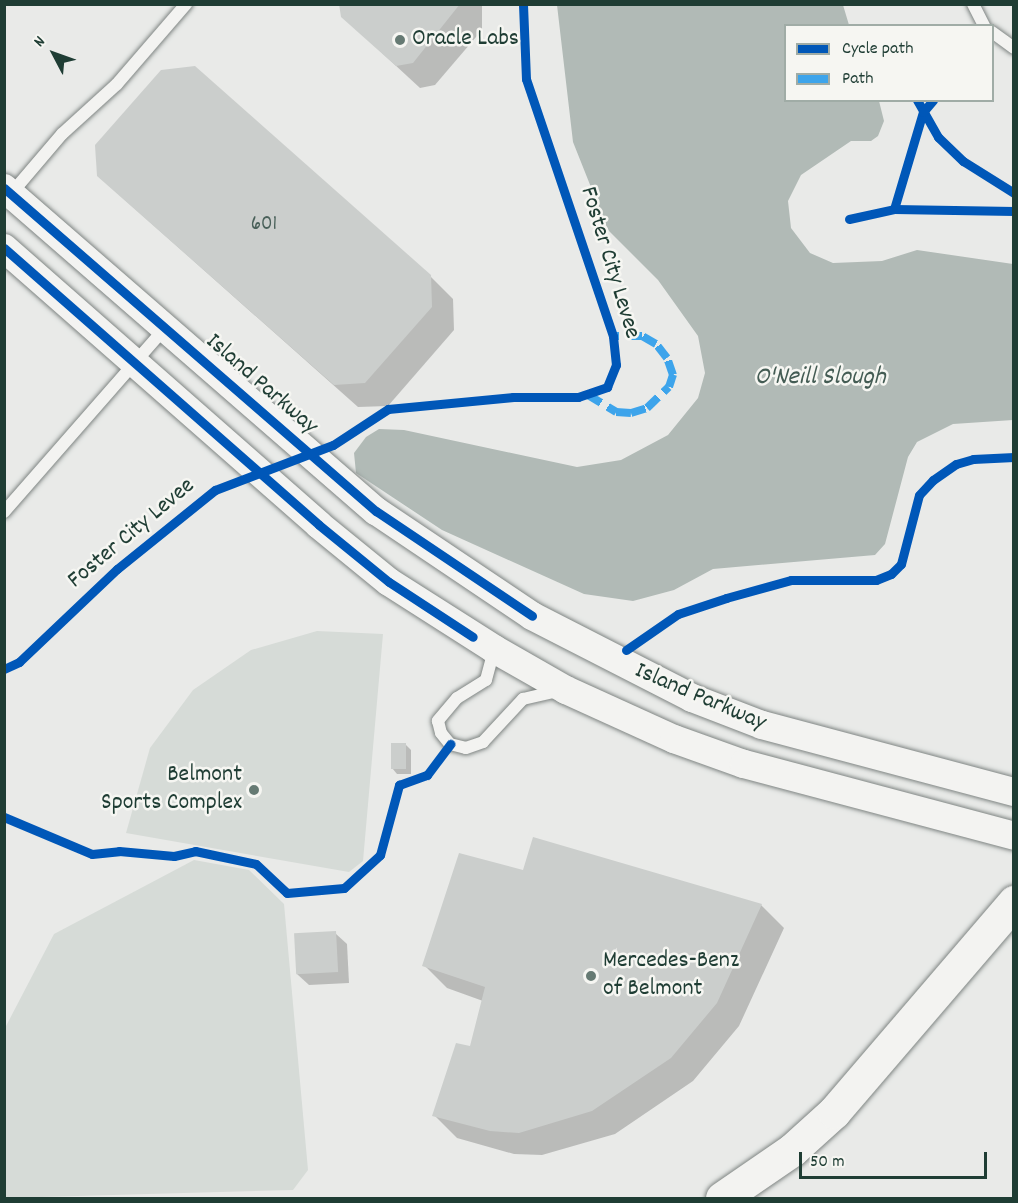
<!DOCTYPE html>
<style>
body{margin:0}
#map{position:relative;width:1018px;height:1203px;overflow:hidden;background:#e9eae8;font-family:Dekko,sans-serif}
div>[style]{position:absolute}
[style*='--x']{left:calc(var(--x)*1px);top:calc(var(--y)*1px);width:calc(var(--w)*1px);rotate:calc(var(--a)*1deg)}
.green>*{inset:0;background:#d6dbd7}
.water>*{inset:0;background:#b1bab6}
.shadow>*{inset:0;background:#0003}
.building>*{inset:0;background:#cbcecc;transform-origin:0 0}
.roads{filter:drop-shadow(0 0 2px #7f8583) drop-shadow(0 0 2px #7f8583)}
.service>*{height:12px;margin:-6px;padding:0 6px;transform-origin:6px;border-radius:6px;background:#f3f3f1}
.tertiary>*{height:28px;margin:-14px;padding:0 14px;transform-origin:14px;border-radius:14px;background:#f3f3f1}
.motorway>*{height:33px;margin:-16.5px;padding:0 16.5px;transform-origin:16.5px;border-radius:16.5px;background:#f3f3f1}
.quiet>*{height:8px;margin-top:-4px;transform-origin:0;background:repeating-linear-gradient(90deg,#3da4eb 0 15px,transparent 0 23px)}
.cycleway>*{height:9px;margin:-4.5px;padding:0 4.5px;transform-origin:4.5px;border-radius:4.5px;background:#0057b8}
.dots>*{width:16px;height:16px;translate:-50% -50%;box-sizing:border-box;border:3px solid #f6f6f2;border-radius:50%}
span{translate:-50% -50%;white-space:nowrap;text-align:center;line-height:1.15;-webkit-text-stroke:5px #f6f6f2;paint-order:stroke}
.number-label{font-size:21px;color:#4a615a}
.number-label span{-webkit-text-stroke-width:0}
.poi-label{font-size:24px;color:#1f3d34}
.left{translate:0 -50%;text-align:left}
.right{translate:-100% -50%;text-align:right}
.street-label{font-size:24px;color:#1f3d34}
.water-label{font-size:26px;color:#445c54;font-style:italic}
.frame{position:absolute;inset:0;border:6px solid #1f3d34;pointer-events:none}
.legend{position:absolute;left:784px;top:24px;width:210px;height:78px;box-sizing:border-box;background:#f6f6f2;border:2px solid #a0aca6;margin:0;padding:8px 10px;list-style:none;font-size:18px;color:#1f3d34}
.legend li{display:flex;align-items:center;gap:12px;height:30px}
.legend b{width:30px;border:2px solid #a0aca6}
.north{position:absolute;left:24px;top:24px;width:60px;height:60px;-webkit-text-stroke:4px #f6f6f2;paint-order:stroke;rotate:311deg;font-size:16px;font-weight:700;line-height:24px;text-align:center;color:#1f3d34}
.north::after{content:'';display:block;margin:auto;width:21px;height:27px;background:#1f3d34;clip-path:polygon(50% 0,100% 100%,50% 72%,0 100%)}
.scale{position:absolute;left:799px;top:1152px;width:188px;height:27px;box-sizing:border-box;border:3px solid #1f3d34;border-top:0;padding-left:8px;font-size:18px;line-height:21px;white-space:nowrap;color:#1f3d34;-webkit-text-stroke:4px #f6f6f2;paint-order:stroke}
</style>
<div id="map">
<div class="green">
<i style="clip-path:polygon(317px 631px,383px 634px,363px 861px,349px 872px,126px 833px,150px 748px,193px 690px,251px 650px)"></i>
<i style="clip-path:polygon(194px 860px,249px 870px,284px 904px,308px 1170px,293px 1190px,5px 1198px,5px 1028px,54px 934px)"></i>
</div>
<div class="water">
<i style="clip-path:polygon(557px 5px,843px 5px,849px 25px,786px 26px,786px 100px,879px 101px,884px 121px,878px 136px,871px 141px,851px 141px,801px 175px,788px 201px,791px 228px,810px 253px,833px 263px,882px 261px,917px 250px,1013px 264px,1013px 420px,953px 424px,917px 442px,908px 457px,885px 544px,875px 555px,713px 569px,674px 590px,633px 601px,584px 594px,442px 530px,356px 473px,354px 453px,366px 437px,379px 429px,404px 430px,577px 467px,621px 460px,668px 435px,698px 398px,705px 373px,698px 336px,658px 280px,608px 230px,573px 142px)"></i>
</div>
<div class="shadow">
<i style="clip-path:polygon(341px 4px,482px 4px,482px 30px,435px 85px,420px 88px,342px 16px)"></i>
<i style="clip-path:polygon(98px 176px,430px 276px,453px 299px,454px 330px,388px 406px,358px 407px)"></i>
<i style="clip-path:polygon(406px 745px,411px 750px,411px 774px,397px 774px,392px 768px)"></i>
<i style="clip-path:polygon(524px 872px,761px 905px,784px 928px,739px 1026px,693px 1081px,615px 1134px,542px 1155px,514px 1154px,457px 1138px,434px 1115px,471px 1048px,483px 1001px,447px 988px,424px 965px)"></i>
<i style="clip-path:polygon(335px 933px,347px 944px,349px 983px,309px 985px,297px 974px)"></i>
</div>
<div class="building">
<i style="clip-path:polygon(339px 4px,460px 4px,413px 63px,396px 66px,341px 17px)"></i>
<i style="clip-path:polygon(195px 66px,431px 275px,432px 307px,365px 383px,334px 385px,97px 176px,95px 145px,161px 70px)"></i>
<i style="left:391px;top:743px;width:15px;height:26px"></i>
<i style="clip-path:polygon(533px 837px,762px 904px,717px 1003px,671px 1058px,592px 1111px,519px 1133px,490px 1131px,432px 1116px,456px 1043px,470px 1046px,485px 987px,422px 966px,459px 853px,523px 870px)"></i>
<i style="left:336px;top:931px;width:41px;height:42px;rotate:87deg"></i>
</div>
<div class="roads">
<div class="service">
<i style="--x:973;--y:4;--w:25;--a:63"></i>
<i style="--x:992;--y:32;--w:27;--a:36"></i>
<i style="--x:10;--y:195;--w:80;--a:-49.6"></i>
<i style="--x:62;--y:134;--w:74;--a:-42.3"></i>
<i style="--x:117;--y:84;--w:106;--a:-49.2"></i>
<i style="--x:4;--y:512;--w:244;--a:-48.8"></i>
<i style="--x:494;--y:650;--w:31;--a:105"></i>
<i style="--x:486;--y:680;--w:34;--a:148"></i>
<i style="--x:457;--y:698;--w:30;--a:130"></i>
<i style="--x:438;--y:721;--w:12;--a:76"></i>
<i style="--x:441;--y:733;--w:14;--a:51"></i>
<i style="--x:450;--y:744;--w:16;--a:14"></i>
<i style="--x:466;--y:748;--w:18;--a:-19"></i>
<i style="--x:483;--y:742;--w:59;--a:-47.1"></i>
<i style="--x:523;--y:699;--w:37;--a:-13"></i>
</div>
<div class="tertiary">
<i style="--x:4;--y:188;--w:493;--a:41"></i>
<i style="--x:376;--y:511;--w:188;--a:33.9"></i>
<i style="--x:532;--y:616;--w:180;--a:27.1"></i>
<i style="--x:692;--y:698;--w:75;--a:21.1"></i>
<i style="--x:762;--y:725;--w:261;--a:14.9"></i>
<i style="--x:4;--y:248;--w:419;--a:41.3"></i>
<i style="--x:319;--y:525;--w:90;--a:39.2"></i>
<i style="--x:389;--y:582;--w:125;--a:32.5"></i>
<i style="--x:494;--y:649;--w:83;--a:29.7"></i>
<i style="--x:566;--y:690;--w:119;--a:24.4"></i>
<i style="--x:674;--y:739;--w:74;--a:19.7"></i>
<i style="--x:744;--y:764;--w:279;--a:14.9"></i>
</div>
<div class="motorway">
<i style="--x:722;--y:1198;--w:85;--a:-34.4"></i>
<i style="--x:792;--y:1150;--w:57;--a:-42.1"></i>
<i style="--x:834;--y:1112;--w:277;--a:-49.4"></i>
</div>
</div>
<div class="quiet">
<i style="--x:588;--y:395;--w:33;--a:31"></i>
<i style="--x:616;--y:412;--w:15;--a:4"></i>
<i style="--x:631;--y:413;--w:17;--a:-17"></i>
<i style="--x:647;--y:408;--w:30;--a:-44"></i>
<i style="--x:669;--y:387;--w:13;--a:-72"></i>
<i style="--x:673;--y:375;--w:18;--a:-109"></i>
<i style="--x:667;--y:358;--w:18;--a:-128"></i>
<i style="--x:656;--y:344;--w:16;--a:-150"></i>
<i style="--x:642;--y:336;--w:29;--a:180"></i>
</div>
<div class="cycleway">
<i style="--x:917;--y:100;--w:43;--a:60.4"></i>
<i style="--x:938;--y:137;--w:35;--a:44"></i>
<i style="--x:963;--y:161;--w:60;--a:32.1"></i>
<i style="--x:4;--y:188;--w:493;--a:41"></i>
<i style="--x:376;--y:511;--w:188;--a:33.9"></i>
<i style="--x:894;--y:209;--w:120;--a:1"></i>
<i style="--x:849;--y:219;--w:46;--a:-12.5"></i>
<i style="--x:894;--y:209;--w:101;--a:-73.4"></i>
<i style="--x:923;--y:112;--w:16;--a:-50"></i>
<i style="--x:4;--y:248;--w:419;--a:41.3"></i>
<i style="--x:319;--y:525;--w:90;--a:39.2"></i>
<i style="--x:389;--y:582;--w:100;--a:33.2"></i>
<i style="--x:626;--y:650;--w:63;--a:-34.7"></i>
<i style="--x:678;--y:614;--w:51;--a:-18.4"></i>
<i style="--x:726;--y:598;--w:67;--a:-15.5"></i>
<i style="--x:791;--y:580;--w:85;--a:0"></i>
<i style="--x:876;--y:580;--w:16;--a:-22"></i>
<i style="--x:891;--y:574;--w:14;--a:-45"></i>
<i style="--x:901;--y:564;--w:71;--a:-75.4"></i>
<i style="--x:919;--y:495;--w:21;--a:-47"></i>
<i style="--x:933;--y:480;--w:28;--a:-35"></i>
<i style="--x:956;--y:464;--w:18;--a:-16"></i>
<i style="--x:973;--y:459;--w:41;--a:-2.8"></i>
<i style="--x:4;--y:669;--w:17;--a:-25"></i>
<i style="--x:19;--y:662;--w:135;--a:-43.5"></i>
<i style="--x:117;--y:569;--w:126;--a:-38.9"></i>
<i style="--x:215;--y:490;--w:126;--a:-20.9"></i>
<i style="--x:333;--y:445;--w:66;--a:-33.2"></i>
<i style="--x:388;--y:409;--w:126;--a:-5.5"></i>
<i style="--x:513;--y:397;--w:65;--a:0"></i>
<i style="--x:578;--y:397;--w:31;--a:-19"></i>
<i style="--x:607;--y:387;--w:24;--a:-68"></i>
<i style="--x:616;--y:365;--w:29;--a:-96"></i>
<i style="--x:613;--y:336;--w:271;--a:-108.7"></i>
<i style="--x:526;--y:79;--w:75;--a:-92.3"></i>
<i style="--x:4;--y:817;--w:95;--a:22.8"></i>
<i style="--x:92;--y:854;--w:27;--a:-6"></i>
<i style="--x:119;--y:851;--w:55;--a:5.2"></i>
<i style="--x:174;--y:856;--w:22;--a:-13"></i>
<i style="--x:195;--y:851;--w:62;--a:12"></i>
<i style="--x:256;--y:864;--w:42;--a:43.1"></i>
<i style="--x:287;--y:893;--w:57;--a:-5"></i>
<i style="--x:344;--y:888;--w:49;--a:-42.5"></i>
<i style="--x:380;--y:855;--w:73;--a:-74.8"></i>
<i style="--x:399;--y:785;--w:30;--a:-20"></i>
<i style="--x:427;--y:775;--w:39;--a:-53"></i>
</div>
<div class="dots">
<i style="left:400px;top:40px;background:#667a73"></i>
<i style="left:254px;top:790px;background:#667a73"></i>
<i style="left:591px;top:976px;background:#667a73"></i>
</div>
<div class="number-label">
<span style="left:264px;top:225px">601</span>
</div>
<div class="poi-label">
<span class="left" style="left:412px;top:40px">Oracle Labs</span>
<span class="right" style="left:242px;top:790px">Belmont<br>Sports Complex</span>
<span class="left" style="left:603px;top:976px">Mercedes-Benz<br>of Belmont</span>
</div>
<div class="street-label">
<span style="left:609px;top:263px;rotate:73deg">Foster City Levee</span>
<span style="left:261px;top:385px;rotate:41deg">Island Parkway</span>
<span style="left:132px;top:534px;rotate:-40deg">Foster City Levee</span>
<span style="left:700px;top:698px;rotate:23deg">Island Parkway</span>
</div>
<div class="water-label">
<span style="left:820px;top:378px">O'Neill Slough</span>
</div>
<div class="frame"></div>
<ul class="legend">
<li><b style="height:8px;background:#0057b8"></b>Cycle path</li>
<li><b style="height:8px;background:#3da4eb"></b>Path</li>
</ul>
<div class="north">N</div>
<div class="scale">50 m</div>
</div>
